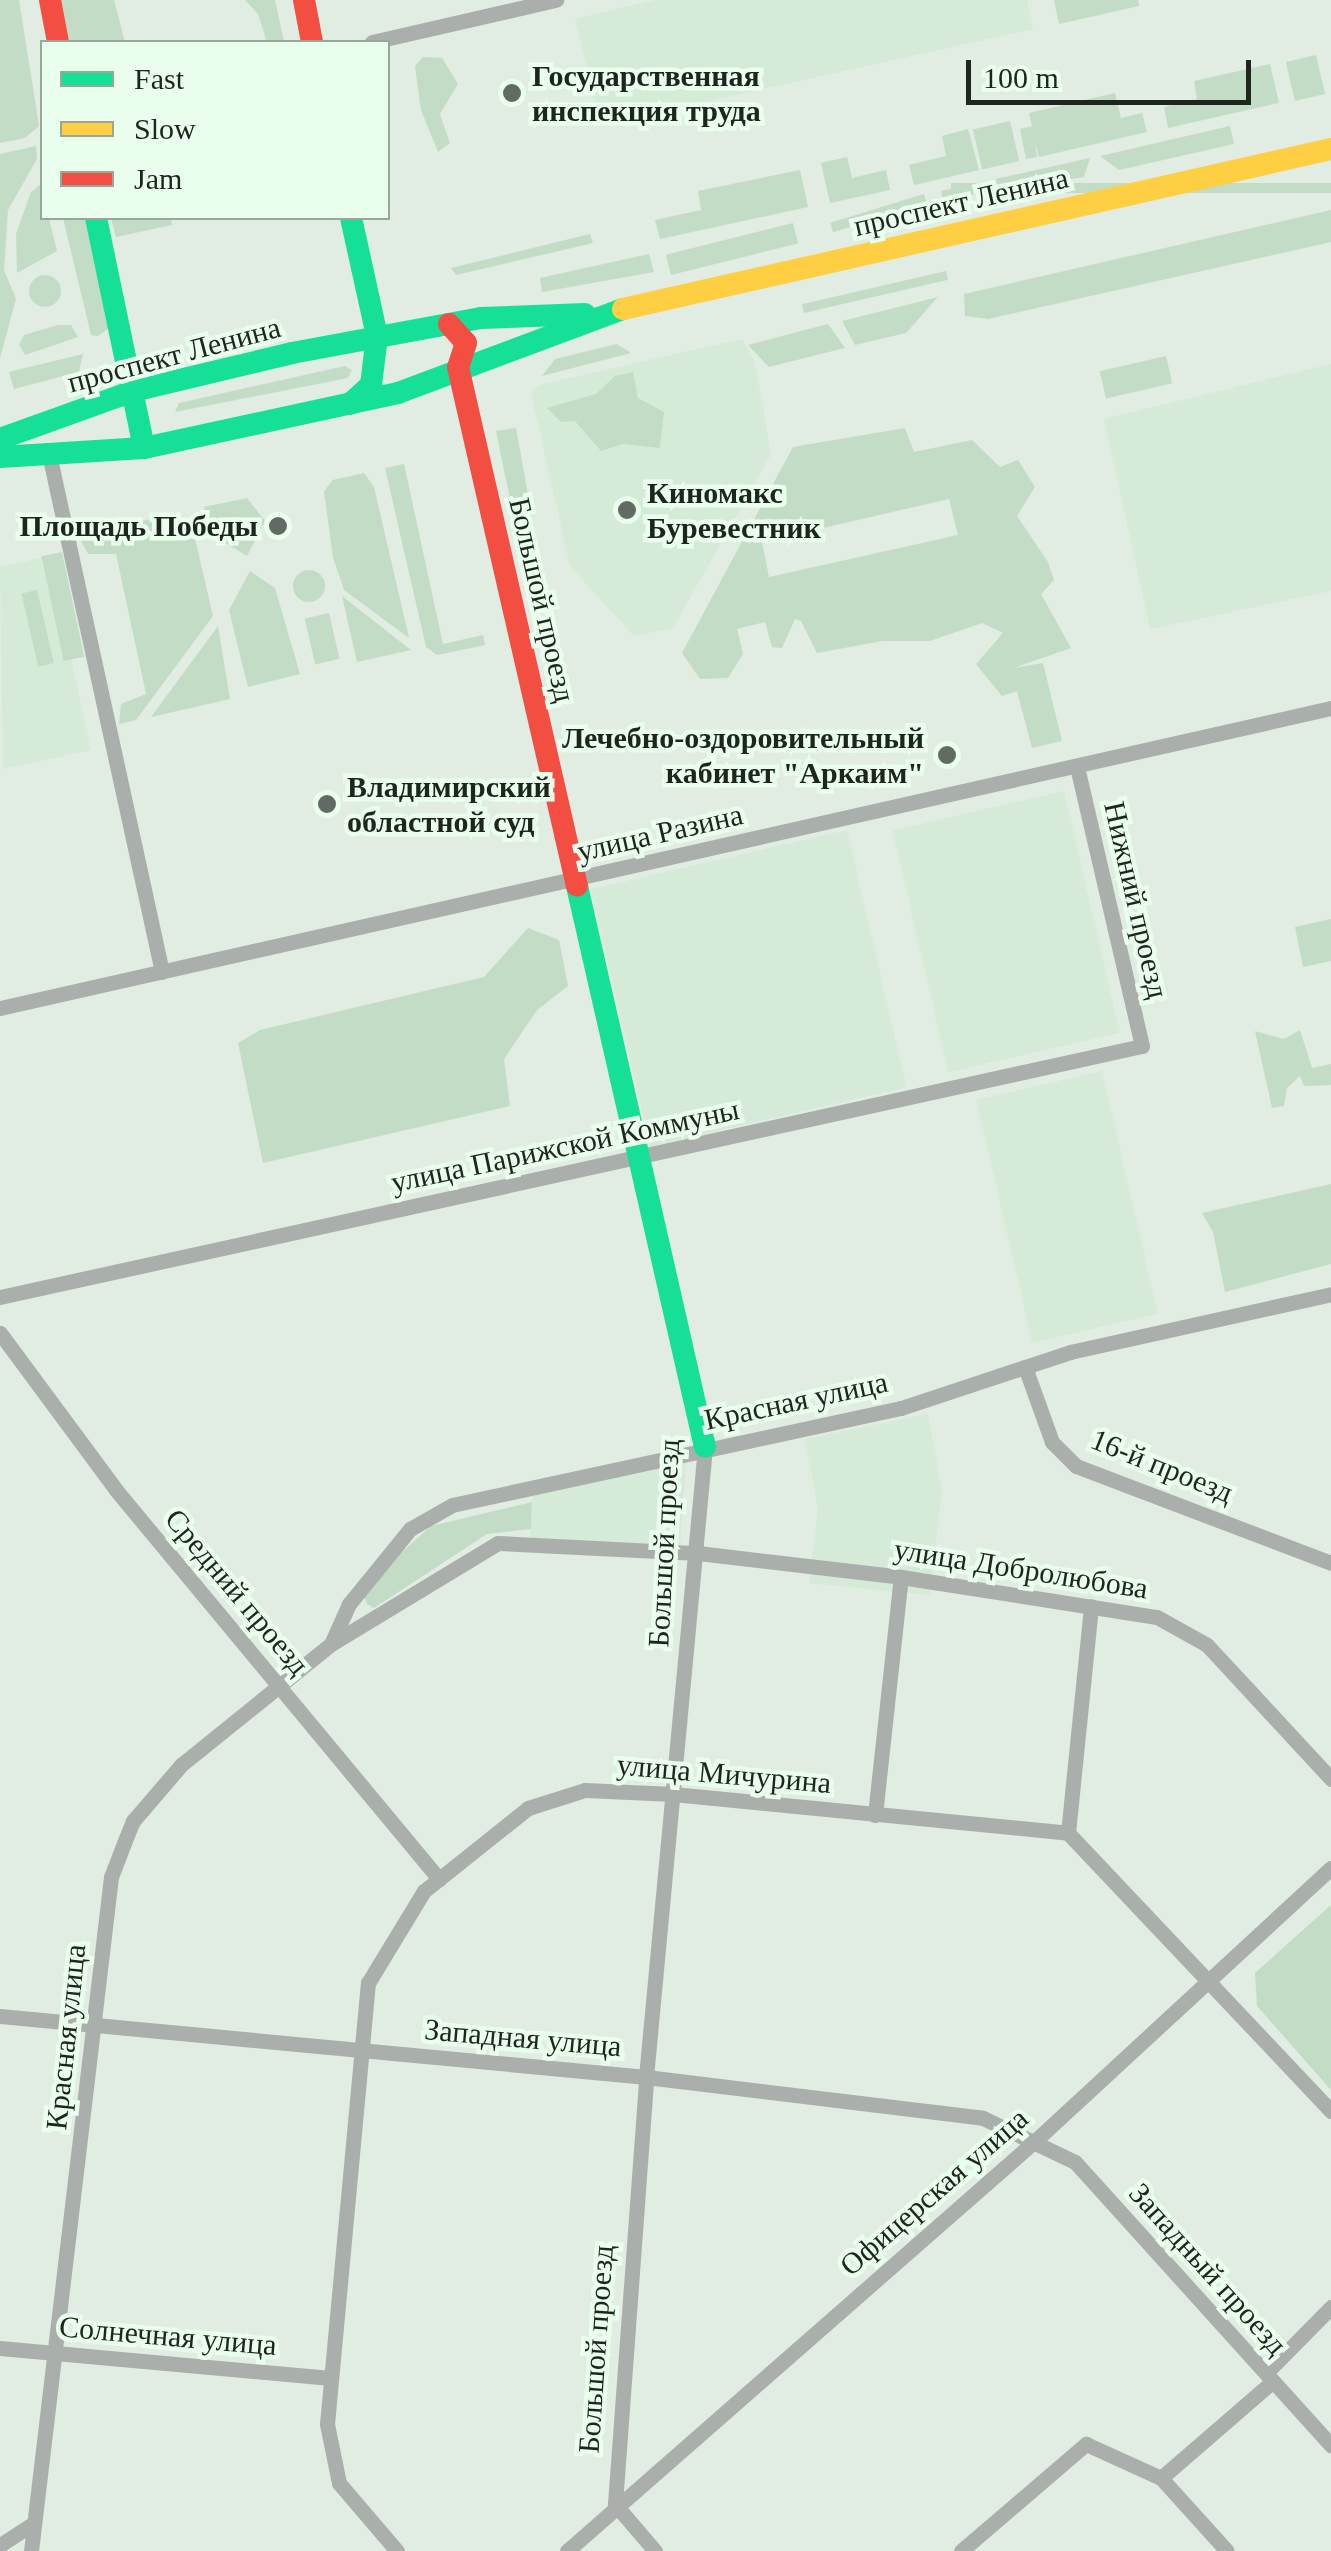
<!DOCTYPE html>
<meta charset="utf-8">
<style>
body{margin:0}
#map{position:relative;width:1331px;height:2551px;overflow:hidden;background:#e1ece2;font-family:"Times New Roman",serif}
div>[style]{position:absolute}
[style*='--x']{left:calc(var(--x)*1px);top:calc(var(--y)*1px);width:calc(var(--w)*1px);rotate:calc(var(--a)*1deg)}
.built>*{inset:0;background:#d6ead8;transform-origin:0 0}
.green>*{inset:0;background:#c3dcc6;transform-origin:0 0}
.round{border-radius:50%}
.street>*{height:15px;margin:-7.5px;padding:0 7.5px;transform-origin:7.5px;border-radius:7.5px;background:#abafab}
.fast>*{height:22px;margin:-11px;padding:0 11px;transform-origin:11px;border-radius:11px;background:#16e098}
.slow>*{height:22px;margin:-11px;padding:0 11px;transform-origin:11px;border-radius:11px;background:#ffcf43}
.jam>*{height:22px;margin:-11px;padding:0 11px;transform-origin:11px;border-radius:11px;background:#f24e42}
.dots>*{width:28px;height:28px;translate:-50% -50%;box-sizing:border-box;border:5px solid #e9feec;border-radius:50%}
span{translate:-50% -50%;white-space:nowrap;text-align:center;line-height:1.15;-webkit-text-stroke:9px #e9feec;paint-order:stroke}
.poi-label{font-size:30px;color:#1d251e;font-weight:700}
.left{translate:0 -50%;text-align:left}
.right{translate:-100% -50%;text-align:right}
.street-label{font-size:30px;color:#1d251e}
.legend{position:absolute;left:40px;top:40px;width:350px;height:180px;box-sizing:border-box;background:#e9feec;border:2px solid #97a79a;margin:0;padding:12px 18px;list-style:none;font-size:30px;color:#1d251e}
.legend li{display:flex;align-items:center;gap:20px;height:50px}
.legend b{width:50px;border:2px solid #97a79a}
.scale{position:absolute;left:966px;top:60px;width:285px;height:45px;box-sizing:border-box;border:5px solid #1d251e;border-top:0;padding-left:12px;font-size:30px;line-height:35px;white-space:nowrap;color:#1d251e;-webkit-text-stroke:8px #e9feec;paint-order:stroke}
</style>
<div id="map">
<div class="built">
<i style="clip-path:polygon(655px 0,1027px 0,1033px 29px,601px 125px,575px 19px)"></i>
<i style="clip-path:polygon(742px 339px,755px 362px,771px 454px,673px 628px,634px 636px,570px 566px,531px 393px,539px 385px)"></i>
<i style="clip-path:polygon(1331px 364px,1331px 591px,1150px 629px,1104px 419px)"></i>
<i style="clip-path:polygon(49px 556px,91px 750px,3px 769px,0 567px)"></i>
<i style="left:1064px;top:791px;width:248px;height:176px;rotate:77deg"></i>
<i style="left:847px;top:830px;width:264px;height:263px;rotate:77deg"></i>
<i style="left:1102px;top:1071px;width:249px;height:129px;rotate:77deg"></i>
<i style="clip-path:polygon(928px 1414px,942px 1490px,930px 1595px,809px 1583px,818px 1509px,805px 1439px)"></i>
<i style="clip-path:polygon(686px 1461px,680px 1547px,530px 1540px,533px 1491px)"></i>
</div>
<div class="green">
<i style="clip-path:polygon(0 0,19px 0,39px 126px,25px 138px,0 143px)"></i>
<i style="clip-path:polygon(60px 0,114px 0,125px 42px,70px 42px)"></i>
<i style="clip-path:polygon(245px 0,275px 0,284px 42px,267px 42px,258px 14px)"></i>
<i style="clip-path:polygon(1054px 0,1138px 0,1139px 6px,1059px 24px)"></i>
<i style="left:1316px;top:55px;width:40px;height:31px;rotate:77deg"></i>
<i style="clip-path:polygon(423px 57px,442px 58px,458px 84px,440px 114px,450px 143px,438px 152px,421px 110px,415px 66px)"></i>
<i style="clip-path:polygon(1270px 64px,1279px 103px,1168px 128px,1164px 107px,1197px 99px,1194px 81px)"></i>
<i style="clip-path:polygon(1115px 93px,1121px 118px,1142px 113px,1147px 132px,1039px 157px,1035px 143px,1037px 157px,1026px 159px,1020px 129px,1032px 126px,1029px 113px)"></i>
<i style="left:1010px;top:121px;width:41px;height:38px;rotate:77deg"></i>
<i style="clip-path:polygon(1230px 126px,1234px 144px,1119px 170px,1100px 156px)"></i>
<i style="clip-path:polygon(968px 129px,979px 170px,914px 185px,909px 165px,946px 156px,942px 136px)"></i>
<i style="clip-path:polygon(36px 146px,37px 159px,8px 210px,4px 270px,16px 299px,0 358px,0 154px)"></i>
<i style="clip-path:polygon(847px 157px,852px 178px,886px 170px,890px 190px,830px 203px,821px 163px)"></i>
<i style="clip-path:polygon(1090px 158px,1084px 177px,943px 199px,941px 191px)"></i>
<i style="clip-path:polygon(800px 170px,808px 207px,660px 239px,655px 220px,701px 210px,698px 191px)"></i>
<i style="left:1331px;top:183px;width:10px;height:380px;rotate:90deg"></i>
<i style="clip-path:polygon(41px 184px,42px 218px,49px 218px,57px 251px,17px 273px,16px 234px,31px 192px)"></i>
<i style="left:924px;top:194px;width:10px;height:98px;rotate:73deg"></i>
<i style="clip-path:polygon(1331px 210px,1331px 242px,988px 319px,965px 316px,964px 294px)"></i>
<i style="clip-path:polygon(63px 218px,85px 218px,109px 328px,98px 336px,91px 335px)"></i>
<i style="clip-path:polygon(111px 218px,171px 218px,172px 225px,116px 237px)"></i>
<i style="left:793px;top:223px;width:21px;height:131px;rotate:76deg"></i>
<i style="clip-path:polygon(590px 234px,593px 243px,456px 275px,451px 268px)"></i>
<i style="clip-path:polygon(649px 254px,654px 272px,542px 292px,540px 278px)"></i>
<i style="left:946px;top:271px;width:9px;height:148px;rotate:77deg"></i>
<i class="round" style="left:29px;top:275px;width:32px;height:32px"></i>
<i style="clip-path:polygon(938px 297px,906px 333px,855px 345px,842px 321px)"></i>
<i style="clip-path:polygon(828px 324px,845px 348px,769px 367px,748px 345px)"></i>
<i style="clip-path:polygon(58px 325px,71px 325px,78px 337px,25px 355px,19px 345px,24px 335px)"></i>
<i style="clip-path:polygon(617px 344px,631px 353px,542px 376px,555px 359px)"></i>
<i style="clip-path:polygon(83px 354px,79px 372px,14px 389px,9px 372px)"></i>
<i style="left:1166px;top:356px;width:28px;height:68px;rotate:77deg"></i>
<i style="clip-path:polygon(345px 366px,352px 370px,348px 378px,175px 412px,179px 403px)"></i>
<i style="clip-path:polygon(633px 372px,638px 398px,664px 412px,660px 448px,623px 444px,601px 451px,575px 421px,561px 422px,547px 408px,596px 394px,615px 376px)"></i>
<i style="clip-path:polygon(516px 428px,532px 517px,524px 521px,514px 518px,496px 431px)"></i>
<i style="clip-path:polygon(evenodd,905px 428px,914px 452px,972px 440px,1000px 467px,1018px 460px,1035px 487px,1017px 516px,1048px 562px,1054px 580px,1041px 594px,1071px 648px,1013px 668px,1043px 663px,1062px 741px,1032px 748px,1017px 691px,1002px 696px,976px 664px,1003px 633px,982px 623px,930px 641px,882px 641px,817px 653px,801px 621px,795px 619px,782px 648px,772px 647px,765px 622px,737px 629px,743px 654px,728px 678px,700px 679px,682px 653px,793px 447px,905px 428px,949px 499px,958px 535px,769px 577px,762px 542px,949px 499px)"></i>
<i style="clip-path:polygon(404px 464px,443px 644px,483px 635px,485px 645px,437px 655px,426px 647px,385px 468px)"></i>
<i style="clip-path:polygon(364px 473px,374px 487px,409px 638px,344px 590px,333px 558px,324px 491px,333px 480px)"></i>
<i style="clip-path:polygon(247px 498px,265px 521px,247px 556px,211px 534px,204px 507px)"></i>
<i style="clip-path:polygon(174px 514px,193px 530px,213px 616px,136px 720px,119px 724px,121px 704px,146px 694px,116px 554px,88px 554px,78px 535px)"></i>
<i style="left:62px;top:552px;width:107px;height:21px;rotate:78deg"></i>
<i class="round" style="left:293px;top:570px;width:32px;height:32px"></i>
<i style="clip-path:polygon(250px 571px,275px 588px,300px 674px,248px 687px,229px 610px)"></i>
<i style="left:37px;top:590px;width:75px;height:16px;rotate:77deg"></i>
<i style="clip-path:polygon(342px 596px,411px 650px,357px 662px)"></i>
<i style="left:329px;top:613px;width:47px;height:25px;rotate:77deg"></i>
<i style="clip-path:polygon(218px 626px,230px 699px,151px 717px)"></i>
<i style="clip-path:polygon(1331px 919px,1331px 961px,1303px 967px,1295px 927px)"></i>
<i style="clip-path:polygon(528px 928px,559px 940px,568px 986px,537px 1010px,504px 1059px,510px 1106px,263px 1163px,238px 1043px,260px 1030px,484px 977px)"></i>
<i style="clip-path:polygon(1300px 1030px,1312px 1068px,1331px 1064px,1331px 1085px,1304px 1086px,1300px 1076px,1287px 1088px,1284px 1106px,1272px 1108px,1255px 1031px,1284px 1039px)"></i>
<i style="clip-path:polygon(1331px 1184px,1331px 1264px,1225px 1292px,1213px 1232px,1202px 1213px)"></i>
<i style="clip-path:polygon(532px 1502px,531px 1529px,487px 1534px,374px 1608px,367px 1604px,364px 1597px,384px 1568px,431px 1526px)"></i>
<i style="clip-path:polygon(1331px 1905px,1331px 2090px,1257px 2006px,1255px 1973px)"></i>
</div>
<div class="street">
<i style="--x:372;--y:42;--w:189;--a:-12.9"></i>
<i style="--x:49;--y:454;--w:530;--a:77.69"></i>
<i style="--x:0;--y:1008;--w:1364;--a:-12.7"></i>
<i style="--x:0;--y:1297;--w:1169;--a:-12.4"></i>
<i style="--x:1142;--y:1046;--w:287;--a:-103.1"></i>
<i style="--x:0;--y:1333;--w:195;--a:53.5"></i>
<i style="--x:116;--y:1490;--w:506;--a:50.3"></i>
<i style="--x:1025;--y:1367;--w:80;--a:70.2"></i>
<i style="--x:1052;--y:1442;--w:34;--a:45"></i>
<i style="--x:1076;--y:1466;--w:273;--a:20.8"></i>
<i style="--x:331;--y:1644;--w:195;--a:-31.2"></i>
<i style="--x:498;--y:1543;--w:200;--a:2.9"></i>
<i style="--x:698;--y:1553;--w:204;--a:6.7"></i>
<i style="--x:901;--y:1577;--w:259;--a:8.9"></i>
<i style="--x:1157;--y:1617;--w:57;--a:29.2"></i>
<i style="--x:1207;--y:1645;--w:183;--a:47.2"></i>
<i style="--x:875;--y:1815;--w:239;--a:-83.8"></i>
<i style="--x:1068;--y:1833;--w:228;--a:-84.2"></i>
<i style="--x:0;--y:2016;--w:649;--a:5.39"></i>
<i style="--x:646;--y:2077;--w:339;--a:6.9"></i>
<i style="--x:983;--y:2118;--w:102;--a:25.6"></i>
<i style="--x:1075;--y:2162;--w:382;--a:47.9"></i>
<i style="--x:0;--y:2348;--w:332;--a:5.2"></i>
<i style="--x:1266;--y:2373;--w:93;--a:-45.4"></i>
<i style="--x:1161;--y:2478;--w:148;--a:-40.9"></i>
<i style="--x:0;--y:2545;--w:35;--a:-33"></i>
<i style="--x:31;--y:2551;--w:679;--a:-83.23"></i>
<i style="--x:111;--y:1877;--w:36;--a:-69"></i>
<i style="--x:124;--y:1843;--w:24;--a:-68"></i>
<i style="--x:133;--y:1821;--w:74;--a:-49.4"></i>
<i style="--x:181;--y:1765;--w:193;--a:-38.9"></i>
<i style="--x:331;--y:1644;--w:44;--a:-65.8"></i>
<i style="--x:349;--y:1604;--w:97;--a:-50.9"></i>
<i style="--x:410;--y:1529;--w:48;--a:-29.7"></i>
<i style="--x:452;--y:1505;--w:459;--a:-12.2"></i>
<i style="--x:901;--y:1408;--w:178;--a:-18.3"></i>
<i style="--x:1070;--y:1352;--w:267;--a:-12.5"></i>
<i style="--x:397;--y:2551;--w:89;--a:-130.5"></i>
<i style="--x:339;--y:2483;--w:60;--a:-101.5"></i>
<i style="--x:327;--y:2424;--w:443;--a:-84.7"></i>
<i style="--x:368;--y:1983;--w:108;--a:-58.7"></i>
<i style="--x:424;--y:1891;--w:133;--a:-38.6"></i>
<i style="--x:528;--y:1808;--w:60;--a:-17.5"></i>
<i style="--x:585;--y:1790;--w:88;--a:2.6"></i>
<i style="--x:673;--y:1794;--w:397;--a:5.6"></i>
<i style="--x:1068;--y:1833;--w:383;--a:46.6"></i>
<i style="--x:567;--y:2551;--w:624;--a:-41.23"></i>
<i style="--x:1036;--y:2140;--w:401;--a:-42.7"></i>
<i style="--x:655;--y:2551;--w:62;--a:-130.4"></i>
<i style="--x:615;--y:2504;--w:428;--a:-85.8"></i>
<i style="--x:646;--y:2077;--w:633;--a:-84.65"></i>
<i style="--x:961;--y:2551;--w:165;--a:-40.6"></i>
<i style="--x:1086;--y:2444;--w:82;--a:24.4"></i>
<i style="--x:1161;--y:2478;--w:98;--a:47.9"></i>
</div>
<div class="fast">
<i style="--x:96;--y:218;--w:235;--a:78.2"></i>
<i style="--x:350;--y:404;--w:28;--a:-42"></i>
<i style="--x:371;--y:385;--w:49;--a:-83"></i>
<i style="--x:377;--y:336;--w:121;--a:-102.4"></i>
<i style="--x:0;--y:439;--w:141;--a:-19.8"></i>
<i style="--x:133;--y:391;--w:163;--a:-13.4"></i>
<i style="--x:292;--y:353;--w:192;--a:-10.5"></i>
<i style="--x:481;--y:318;--w:104;--a:-2.2"></i>
<i style="--x:0;--y:457;--w:144;--a:-3.6"></i>
<i style="--x:144;--y:448;--w:260;--a:-12.2"></i>
<i style="--x:398;--y:393;--w:240;--a:-20.5"></i>
<i style="--x:577;--y:886;--w:575;--a:77.15"></i>
</div>
<div class="slow">
<i style="--x:623;--y:309;--w:726;--a:-12.73"></i>
</div>
<div class="jam">
<i style="--x:50;--y:0;--w:43;--a:79.2"></i>
<i style="--x:304;--y:0;--w:43;--a:79.2"></i>
<i style="--x:449;--y:324;--w:25;--a:48"></i>
<i style="--x:466;--y:343;--w:25;--a:108"></i>
<i style="--x:458;--y:367;--w:532;--a:77.09"></i>
</div>
<div class="dots">
<i style="left:512px;top:93px;background:#626b63"></i>
<i style="left:627px;top:510px;background:#626b63"></i>
<i style="left:278px;top:526px;background:#626b63"></i>
<i style="left:947px;top:755px;background:#626b63"></i>
<i style="left:327px;top:804px;background:#626b63"></i>
</div>
<div class="poi-label">
<span class="left" style="left:532px;top:93px">Государственная<br>инспекция труда</span>
<span class="left" style="left:647px;top:510px">Киномакс<br>Буревестник</span>
<span class="right" style="left:258px;top:526px">Площадь Победы</span>
<span class="right" style="left:924px;top:755px">Лечебно-оздоровительный<br>кабинет "Аркаим"</span>
<span class="left" style="left:347px;top:804px">Владимирский<br>областной суд</span>
</div>
<div class="street-label">
<span style="left:961px;top:202px;rotate:-13deg">проспект Ленина</span>
<span style="left:174px;top:355px;rotate:-15deg">проспект Ленина</span>
<span style="left:542px;top:600px;rotate:77deg">Большой проезд</span>
<span style="left:660px;top:833px;rotate:-13deg">улица Разина</span>
<span style="left:1136px;top:900px;rotate:77deg">Нижний проезд</span>
<span style="left:565px;top:1146px;rotate:-12deg">улица Парижской Коммуны</span>
<span style="left:796px;top:1401px;rotate:-12deg">Красная улица</span>
<span style="left:1162px;top:1466px;rotate:22deg">16-й проезд</span>
<span style="left:664px;top:1543px;rotate:-87deg">Большой проезд</span>
<span style="left:1021px;top:1569px;rotate:9deg">улица Добролюбова</span>
<span style="left:237px;top:1592px;rotate:50deg">Средний проезд</span>
<span style="left:724px;top:1774px;rotate:5deg">улица Мичурина</span>
<span style="left:66px;top:2037px;rotate:-84deg">Красная улица</span>
<span style="left:523px;top:2038px;rotate:5deg">Западная улица</span>
<span style="left:934px;top:2192px;rotate:-41deg">Офицерская улица</span>
<span style="left:1208px;top:2269px;rotate:48deg">Западный проезд</span>
<span style="left:168px;top:2336px;rotate:5deg">Солнечная улица</span>
<span style="left:596px;top:2349px;rotate:-86deg">Большой проезд</span>
</div>
<ul class="legend">
<li><b style="height:12px;background:#16e098"></b>Fast</li>
<li><b style="height:12px;background:#ffcf43"></b>Slow</li>
<li><b style="height:12px;background:#f24e42"></b>Jam</li>
</ul>
<div class="scale">100 m</div>
</div>
